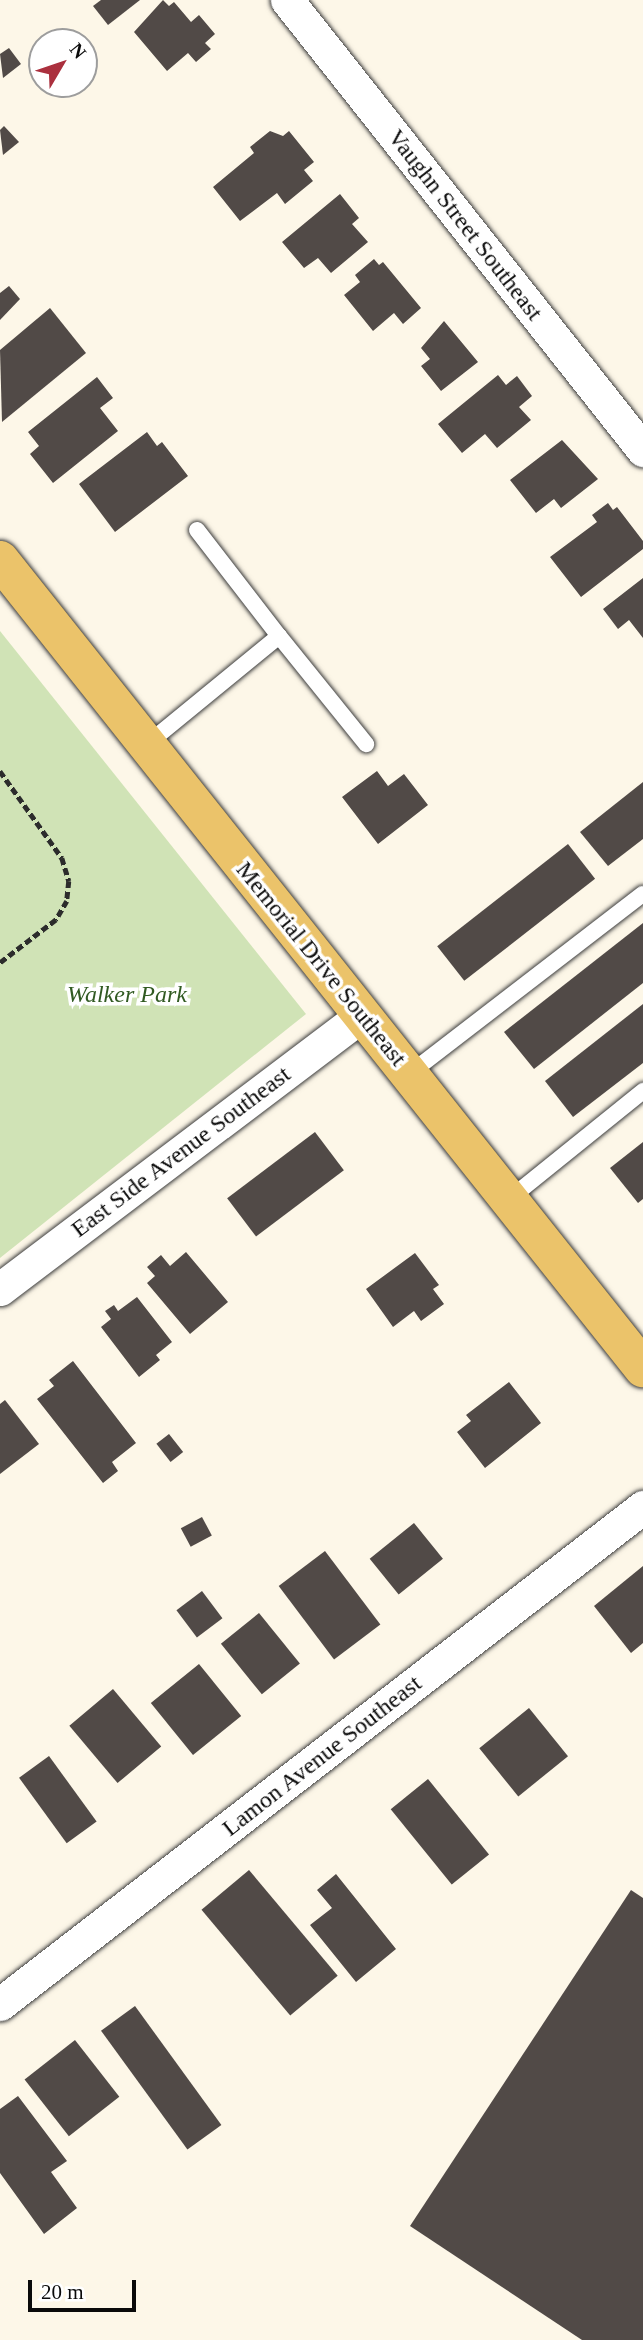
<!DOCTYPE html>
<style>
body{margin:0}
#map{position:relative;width:643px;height:2340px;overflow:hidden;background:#fdf7e8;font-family:"Times New Roman",serif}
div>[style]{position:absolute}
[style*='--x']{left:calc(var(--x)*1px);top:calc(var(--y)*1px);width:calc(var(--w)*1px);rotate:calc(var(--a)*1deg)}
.green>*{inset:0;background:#d0e3b6}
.building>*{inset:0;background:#514a47;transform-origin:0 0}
.path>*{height:4.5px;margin-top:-2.25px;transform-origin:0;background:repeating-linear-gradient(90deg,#2c2c2c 0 7px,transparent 0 10.5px)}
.roads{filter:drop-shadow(0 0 2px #3d3d3d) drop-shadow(0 0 2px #3d3d3d)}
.lane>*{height:16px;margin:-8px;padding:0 8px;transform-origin:8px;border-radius:8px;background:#fff}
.street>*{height:33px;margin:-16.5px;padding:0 16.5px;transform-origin:16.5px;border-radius:16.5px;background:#fff}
.primary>*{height:38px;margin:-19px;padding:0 19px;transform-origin:19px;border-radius:19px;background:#ebc36a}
span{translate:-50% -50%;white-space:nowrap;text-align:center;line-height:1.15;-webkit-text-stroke:7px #fff;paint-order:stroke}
.street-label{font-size:24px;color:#0a0a0a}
.park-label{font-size:24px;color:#315a22;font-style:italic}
.north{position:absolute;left:28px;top:28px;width:70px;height:70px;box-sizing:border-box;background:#fff;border:2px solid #9d9d9d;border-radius:50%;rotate:51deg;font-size:19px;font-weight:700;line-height:28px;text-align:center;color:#0a0a0a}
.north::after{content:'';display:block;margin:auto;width:24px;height:32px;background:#ab303e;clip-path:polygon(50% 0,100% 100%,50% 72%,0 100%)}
.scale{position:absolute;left:28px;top:2280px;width:108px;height:32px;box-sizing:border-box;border:4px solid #0a0a0a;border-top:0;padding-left:9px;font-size:21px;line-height:24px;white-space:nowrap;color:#0a0a0a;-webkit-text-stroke:5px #fff;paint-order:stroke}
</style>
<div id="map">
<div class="green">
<i style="clip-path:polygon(0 631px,306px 1014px,0 1258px)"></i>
</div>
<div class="building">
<i style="clip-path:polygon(101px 0,140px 0,108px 25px,93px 6px)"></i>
<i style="clip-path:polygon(163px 0,169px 6px,174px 2px,191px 22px,199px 15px,215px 34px,205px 43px,211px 49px,196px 62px,188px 53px,167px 71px,134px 32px)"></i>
<i style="clip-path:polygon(9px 48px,21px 64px,3px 78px,0 54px)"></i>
<i style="clip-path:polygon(4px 126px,19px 142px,3px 155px,0 130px)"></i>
<i style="clip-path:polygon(270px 131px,283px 136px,289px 131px,314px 162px,304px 170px,313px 181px,285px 204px,277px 193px,240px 221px,213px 187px,254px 153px,250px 147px)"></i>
<i style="clip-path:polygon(340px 194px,359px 218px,352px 224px,368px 242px,331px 273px,318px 258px,304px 268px,282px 242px)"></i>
<i style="clip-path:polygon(374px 259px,379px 265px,383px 262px,421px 308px,403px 324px,394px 313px,373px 331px,344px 295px,360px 282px,355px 275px)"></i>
<i style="clip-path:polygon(9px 286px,20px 299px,0 320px,0 293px)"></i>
<i style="clip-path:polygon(50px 308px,86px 353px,2px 422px,0 350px)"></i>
<i style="clip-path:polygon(444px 321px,478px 362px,441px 391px,421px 366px,430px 359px,421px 348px)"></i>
<i style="clip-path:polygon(498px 375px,506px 385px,517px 376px,532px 396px,519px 407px,531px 420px,497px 448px,485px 434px,462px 453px,438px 424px)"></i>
<i style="clip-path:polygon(97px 377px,113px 398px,100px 408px,118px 431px,53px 483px,30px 454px,39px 446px,28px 432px)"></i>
<i style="clip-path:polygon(147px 432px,157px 446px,162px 442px,188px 476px,115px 532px,79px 484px)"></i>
<i style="clip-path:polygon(562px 440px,598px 479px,561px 508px,554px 499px,536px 513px,510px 480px)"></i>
<i style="clip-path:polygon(608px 503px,613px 510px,617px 507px,643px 541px,643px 549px,581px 597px,550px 557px,597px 522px,592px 515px)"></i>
<i style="clip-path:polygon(643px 578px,643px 638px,629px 620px,618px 629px,603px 609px)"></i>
<i style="clip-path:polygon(377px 771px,388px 786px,404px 774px,428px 805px,378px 844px,342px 797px)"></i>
<i style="clip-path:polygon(643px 782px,643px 839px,608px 866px,580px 832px)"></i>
<i style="left:568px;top:844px;width:44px;height:166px;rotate:52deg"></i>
<i style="clip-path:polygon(643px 923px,643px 983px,534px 1069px,504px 1032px)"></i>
<i style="clip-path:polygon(643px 1004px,643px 1063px,573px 1117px,545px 1081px)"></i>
<i style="left:315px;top:1132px;width:48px;height:110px;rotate:53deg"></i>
<i style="clip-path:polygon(643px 1142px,643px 1199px,638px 1203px,610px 1168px)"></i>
<i style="clip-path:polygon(186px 1252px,228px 1302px,190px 1334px,147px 1283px,155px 1276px,147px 1267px,161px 1255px,170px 1266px)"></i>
<i style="clip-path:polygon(415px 1253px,439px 1285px,433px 1289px,444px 1304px,421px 1321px,414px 1311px,393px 1327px,366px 1289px)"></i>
<i style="clip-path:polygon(137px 1297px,172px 1342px,156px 1355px,160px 1360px,139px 1377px,101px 1327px,111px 1319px,105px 1311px,114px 1305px,118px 1311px)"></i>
<i style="clip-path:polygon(73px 1361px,136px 1443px,112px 1462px,118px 1471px,103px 1483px,37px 1399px,54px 1386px,49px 1380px)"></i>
<i style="clip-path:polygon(509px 1382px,541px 1423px,485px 1468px,457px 1432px,471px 1421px,466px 1415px)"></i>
<i style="clip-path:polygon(5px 1400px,39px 1444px,0 1474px,0 1404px)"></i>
<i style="left:169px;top:1434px;width:23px;height:16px;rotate:52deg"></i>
<i style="left:202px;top:1517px;width:21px;height:24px;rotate:62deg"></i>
<i style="left:414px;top:1523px;width:46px;height:57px;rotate:51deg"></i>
<i style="left:325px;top:1551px;width:92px;height:58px;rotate:53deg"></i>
<i style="clip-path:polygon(643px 1566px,643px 1643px,631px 1653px,594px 1606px)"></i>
<i style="left:202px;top:1591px;width:34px;height:32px;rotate:53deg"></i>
<i style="left:259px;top:1613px;width:65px;height:49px;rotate:51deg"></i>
<i style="left:199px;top:1664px;width:67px;height:62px;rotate:51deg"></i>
<i style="left:113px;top:1689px;width:75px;height:57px;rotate:50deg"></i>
<i style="left:529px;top:1708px;width:62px;height:64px;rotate:51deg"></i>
<i style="left:49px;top:1756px;width:81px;height:37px;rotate:54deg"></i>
<i style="left:428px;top:1779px;width:97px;height:48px;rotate:51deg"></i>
<i style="left:249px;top:1870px;width:138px;height:62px;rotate:50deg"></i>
<i style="clip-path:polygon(336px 1874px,396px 1949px,356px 1982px,310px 1925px,332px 1908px,317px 1890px)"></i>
<i style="clip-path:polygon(631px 1890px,643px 1898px,643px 2340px,582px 2340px,410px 2226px)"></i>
<i style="left:135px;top:2006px;width:147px;height:42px;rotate:54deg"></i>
<i style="left:75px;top:2040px;width:72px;height:64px;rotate:52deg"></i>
<i style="clip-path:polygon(18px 2096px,67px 2161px,51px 2172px,77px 2208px,44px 2234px,0 2173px,0 2109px)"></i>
</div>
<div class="path">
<i style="--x:0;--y:771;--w:107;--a:54.5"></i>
<i style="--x:62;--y:858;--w:24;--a:73"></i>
<i style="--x:69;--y:881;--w:20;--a:96"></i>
<i style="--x:67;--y:901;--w:22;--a:120"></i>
<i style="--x:56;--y:920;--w:71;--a:142.5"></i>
</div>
<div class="roads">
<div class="lane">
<i style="--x:197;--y:530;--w:134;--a:52.3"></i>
<i style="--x:146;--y:745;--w:172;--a:-39.3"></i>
<i style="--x:279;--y:636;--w:139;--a:51.1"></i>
<i style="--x:409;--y:1074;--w:295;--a:-37.6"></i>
<i style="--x:508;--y:1200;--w:174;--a:-38.9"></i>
</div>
<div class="street">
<i style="--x:287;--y:0;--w:574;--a:51.65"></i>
<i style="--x:0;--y:1289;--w:454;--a:-37.1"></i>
<i style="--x:0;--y:2004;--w:813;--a:-37.7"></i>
</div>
<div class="primary">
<i style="--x:0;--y:560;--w:1033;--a:51.49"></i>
</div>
</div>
<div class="street-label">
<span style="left:465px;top:225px;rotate:52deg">Vaughn Street Southeast</span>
<span style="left:321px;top:964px;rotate:51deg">Memorial Drive Southeast</span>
<span style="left:181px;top:1152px;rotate:-37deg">East Side Avenue Southeast</span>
<span style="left:322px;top:1756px;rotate:-38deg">Lamon Avenue Southeast</span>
</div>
<div class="park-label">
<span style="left:127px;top:995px">Walker Park</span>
</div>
<div class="north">N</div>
<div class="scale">20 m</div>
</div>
